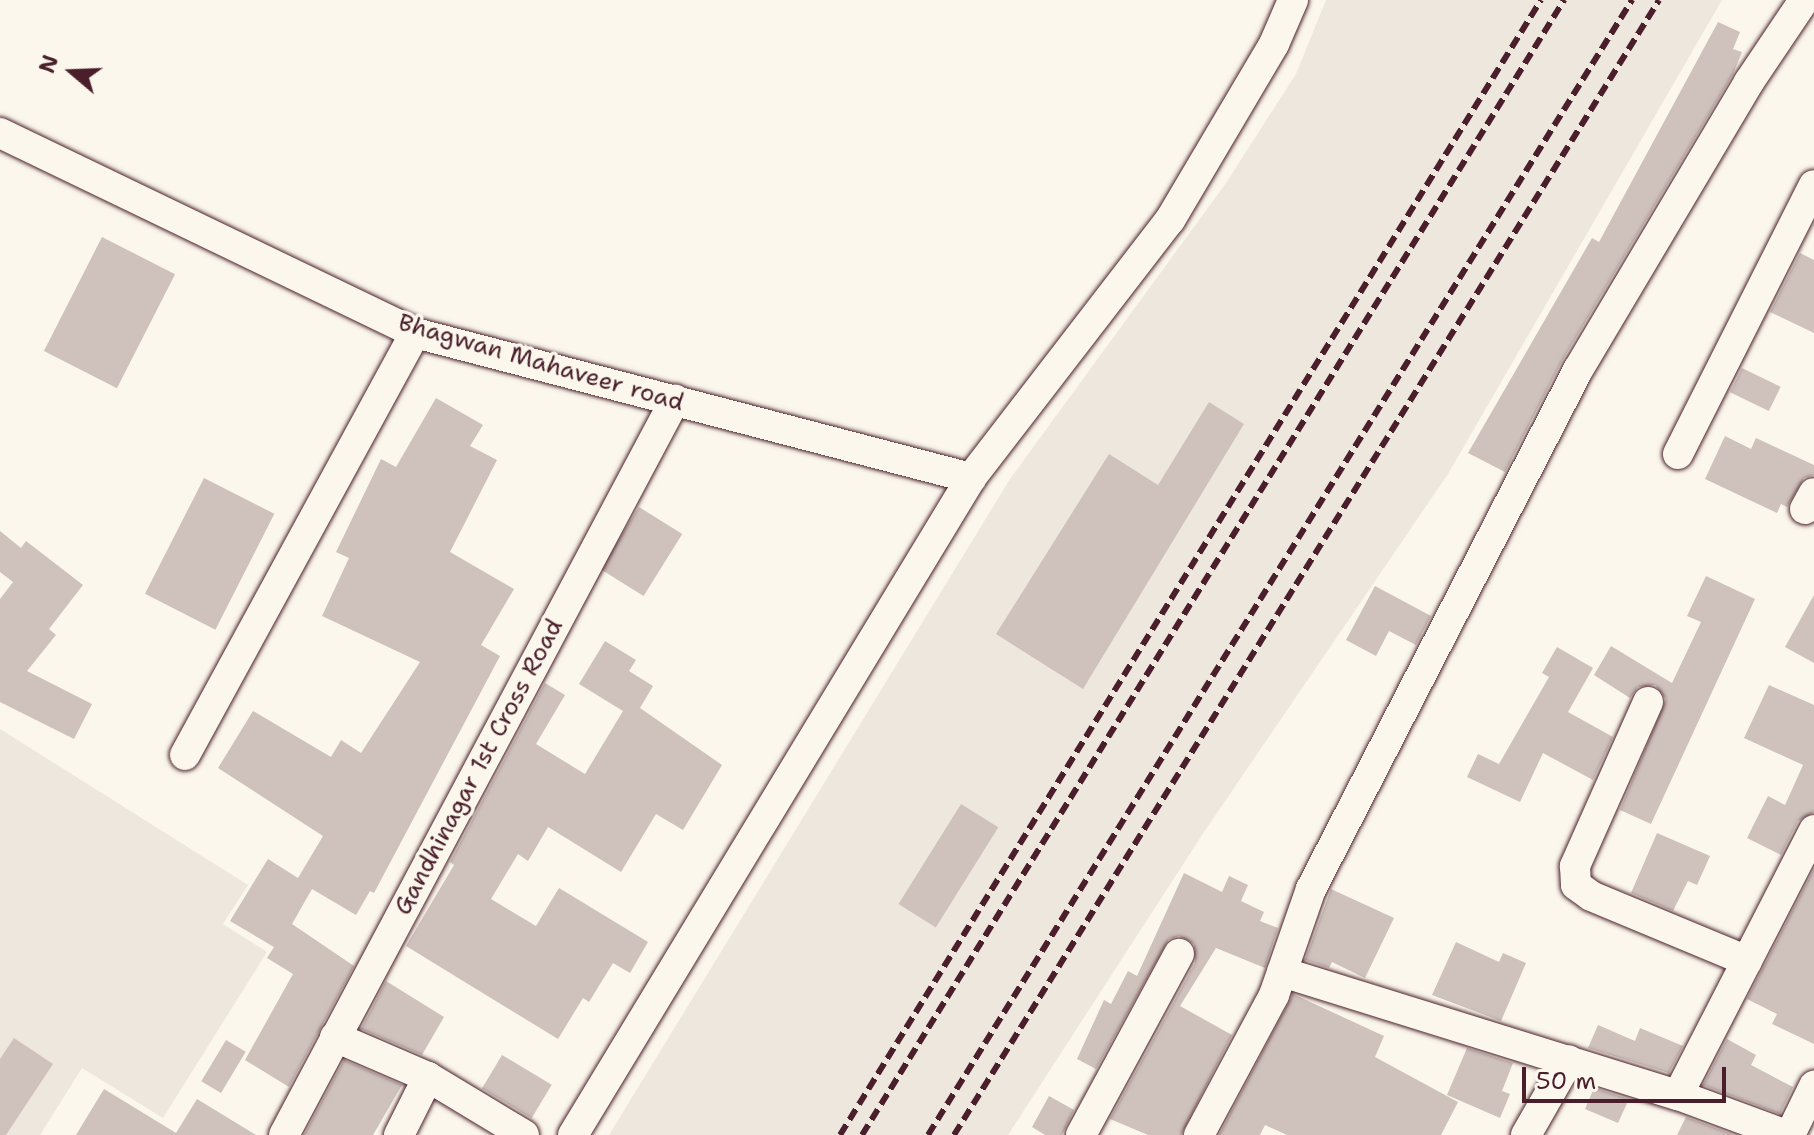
<!DOCTYPE html>
<style>
body{margin:0}
#map{position:relative;width:1814px;height:1135px;overflow:hidden;background:#fbf7ec;font-family:"Shantell Sans",sans-serif}
div>[style]{position:absolute}
[style*='--x']{left:calc(var(--x)*1px);top:calc(var(--y)*1px);width:calc(var(--w)*1px);rotate:calc(var(--a)*1deg)}
.built>*{inset:0;background:#eee7de}
.building>*{inset:0;background:#cfc2bc;transform-origin:0 0}
.roads{filter:drop-shadow(0 0 2px #4a1f2b) drop-shadow(0 0 2px #4a1f2b)}
.minor>*{height:30px;margin:-15px;padding:0 15px;transform-origin:15px;border-radius:15px;background:#fbf7ec}
.rail>*{height:6px;margin-top:-3px;transform-origin:0;background:repeating-linear-gradient(90deg,#4a1f2b 0 12px,transparent 0 18px)}
span{translate:-50% -50%;white-space:nowrap;text-align:center;line-height:1.15;-webkit-text-stroke:7px #fbf7ec;paint-order:stroke}
.street-label{font-size:24px;color:#4a1f2b}
.north{position:absolute;left:32px;top:32px;width:80px;height:80px;-webkit-text-stroke:6px #fbf7ec;paint-order:stroke;rotate:289deg;font-size:22px;font-weight:700;line-height:32px;text-align:center;color:#4a1f2b}
.north::after{content:'';display:block;margin:auto;width:28px;height:36px;background:#4a1f2b;clip-path:polygon(50% 0,100% 100%,50% 72%,0 100%)}
.scale{position:absolute;left:1522px;top:1067px;width:204px;height:36px;box-sizing:border-box;border:4px solid #4a1f2b;border-top:0;padding-left:10px;font-size:24px;line-height:28px;white-space:nowrap;color:#4a1f2b;-webkit-text-stroke:6px #fbf7ec;paint-order:stroke}
</style>
<div id="map">
<div class="built">
<i style="clip-path:polygon(1326px 0,1722px 0,1448px 474px,1204px 832px,1008px 1135px,609px 1135px,1010px 479px,1226px 183px,1296px 74px)"></i>
<i style="clip-path:polygon(0 729px,248px 885px,223px 924px,267px 952px,163px 1118px,82px 1068px,40px 1135px,0 1135px)"></i>
</div>
<div class="building">
<i style="clip-path:polygon(1718px 22px,1740px 32px,1733px 49px,1742px 52px,1733px 74px,1562px 361px,1505px 472px,1468px 453px,1592px 238px,1599px 242px)"></i>
<i style="left:102px;top:237px;width:82px;height:128px;rotate:27deg"></i>
<i style="clip-path:polygon(1800px 253px,1814px 260px,1814px 333px,1770px 312px)"></i>
<i style="left:1742px;top:368px;width:43px;height:27px;rotate:26deg"></i>
<i style="clip-path:polygon(436px 398px,483px 425px,470px 446px,497px 460px,450px 552px,514px 589px,481px 645px,500px 656px,374px 893px,370px 891px,356px 915px,312px 889px,292px 924px,354px 966px,289px 1087px,245px 1060px,293px 974px,267px 958px,274px 947px,230px 921px,268px 859px,298px 878px,323px 836px,218px 768px,253px 711px,331px 757px,341px 740px,361px 753px,420px 662px,322px 616px,349px 558px,336px 552px,381px 459px,396px 467px)"></i>
<i style="clip-path:polygon(1209px 402px,1244px 424px,1083px 689px,996px 634px,1109px 454px,1158px 485px)"></i>
<i style="clip-path:polygon(1725px 436px,1751px 449px,1756px 438px,1814px 465px,1814px 475px,1804px 478px,1787px 507px,1781px 504px,1777px 513px,1705px 479px)"></i>
<i style="left:204px;top:478px;width:79px;height:130px;rotate:27deg"></i>
<i style="left:639px;top:507px;width:51px;height:73px;rotate:32deg"></i>
<i style="clip-path:polygon(0 531px,21px 548px,26px 541px,83px 585px,49px 629px,56px 635px,27px 671px,92px 704px,74px 739px,0 702px,0 599px,13px 582px,0 572px)"></i>
<i style="clip-path:polygon(1706px 576px,1755px 599px,1651px 824px,1620px 810px,1666px 699px,1655px 685px,1638px 687px,1630px 698px,1594px 675px,1611px 646px,1672px 683px,1701px 622px,1687px 616px)"></i>
<i style="clip-path:polygon(1375px 586px,1431px 616px,1416px 645px,1389px 631px,1376px 656px,1346px 640px)"></i>
<i style="clip-path:polygon(1814px 595px,1814px 663px,1785px 647px)"></i>
<i style="clip-path:polygon(605px 641px,636px 660px,629px 671px,653px 686px,640px 708px,722px 765px,683px 830px,656px 814px,621px 872px,548px 827px,528px 861px,518px 854px,491px 899px,536px 926px,559px 888px,648px 942px,630px 973px,613px 963px,589px 1002px,583px 998px,558px 1039px,406px 946px,454px 865px,450px 862px,545px 683px,565px 695px,536px 744px,585px 774px,623px 711px,579px 684px)"></i>
<i style="clip-path:polygon(1557px 647px,1593px 668px,1568px 712px,1613px 737px,1593px 780px,1543px 753px,1520px 802px,1467px 777px,1478px 754px,1499px 764px,1549px 677px,1542px 673px)"></i>
<i style="clip-path:polygon(1769px 685px,1814px 705px,1814px 812px,1798px 821px,1781px 855px,1747px 838px,1768px 796px,1785px 805px,1803px 765px,1744px 738px)"></i>
<i style="left:961px;top:804px;width:44px;height:118px;rotate:32deg"></i>
<i style="clip-path:polygon(1657px 833px,1710px 856px,1697px 885px,1688px 881px,1673px 911px,1631px 893px)"></i>
<i style="clip-path:polygon(1814px 869px,1814px 1044px,1772px 1024px,1777px 1014px,1747px 999px)"></i>
<i style="clip-path:polygon(1184px 873px,1222px 892px,1229px 876px,1248px 885px,1241px 901px,1264px 912px,1260px 921px,1278px 928px,1265px 968px,1216px 948px,1180px 1006px,1232px 1035px,1181px 1135px,1148px 1135px,1110px 1119px,1195px 963px,1194px 944px,1179px 936px,1169px 939px,1096px 1069px,1077px 1059px,1104px 1000px,1111px 1004px,1128px 971px,1137px 976px)"></i>
<i style="clip-path:polygon(1331px 889px,1394px 918px,1365px 978px,1332px 962px,1329px 968px,1305px 960px)"></i>
<i style="clip-path:polygon(1456px 942px,1499px 962px,1503px 953px,1526px 963px,1501px 1021px,1432px 995px)"></i>
<i style="clip-path:polygon(386px 981px,444px 1017px,422px 1055px,361px 1029px)"></i>
<i style="clip-path:polygon(1293px 994px,1384px 1036px,1375px 1057px,1458px 1102px,1441px 1135px,1287px 1135px,1265px 1125px,1260px 1135px,1219px 1135px)"></i>
<i style="clip-path:polygon(1598px 1025px,1635px 1041px,1640px 1028px,1683px 1046px,1669px 1073px,1588px 1048px)"></i>
<i style="clip-path:polygon(14px 1038px,53px 1064px,6px 1135px,0 1135px,0 1059px)"></i>
<i style="clip-path:polygon(1727px 1039px,1756px 1055px,1751px 1065px,1793px 1087px,1780px 1114px,1703px 1085px)"></i>
<i style="left:226px;top:1040px;width:23px;height:48px;rotate:31deg"></i>
<i style="clip-path:polygon(1467px 1048px,1513px 1063px,1502px 1091px,1510px 1094px,1500px 1118px,1447px 1095px)"></i>
<i style="left:502px;top:1055px;width:58px;height:39px;rotate:31deg"></i>
<i style="clip-path:polygon(344px 1060px,402px 1085px,373px 1135px,304px 1135px)"></i>
<i style="clip-path:polygon(1594px 1088px,1629px 1099px,1618px 1123px,1585px 1109px)"></i>
<i style="clip-path:polygon(104px 1089px,176px 1133px,197px 1099px,256px 1135px,76px 1135px)"></i>
<i style="clip-path:polygon(1049px 1096px,1074px 1110px,1062px 1135px,1045px 1135px,1032px 1127px)"></i>
<i style="clip-path:polygon(1686px 1117px,1734px 1135px,1677px 1135px)"></i>
</div>
<div class="roads">
<div class="minor">
<i style="--x:0;--y:133;--w:461;--a:25.7"></i>
<i style="--x:415;--y:333;--w:575;--a:14.62"></i>
<i style="--x:1678;--y:454;--w:301;--a:-63.2"></i>
<i style="--x:1805;--y:509;--w:18;--a:-61"></i>
<i style="--x:1648;--y:702;--w:180;--a:114"></i>
<i style="--x:1575;--y:866;--w:19;--a:87"></i>
<i style="--x:1576;--y:885;--w:19;--a:36"></i>
<i style="--x:1591;--y:896;--w:169;--a:22.6"></i>
<i style="--x:185;--y:755;--w:481;--a:-61.4"></i>
<i style="--x:1282;--y:972;--w:415;--a:17.3"></i>
<i style="--x:1678;--y:1095;--w:115;--a:20.3"></i>
<i style="--x:335;--y:1037;--w:101;--a:23.3"></i>
<i style="--x:428;--y:1077;--w:112;--a:31.1"></i>
<i style="--x:1678;--y:1095;--w:298;--a:-62.8"></i>
<i style="--x:284;--y:1135;--w:833;--a:-61.99"></i>
<i style="--x:399;--y:1135;--w:65;--a:-63.4"></i>
<i style="--x:573;--y:1135;--w:768;--a:-58.79"></i>
<i style="--x:971;--y:478;--w:326;--a:-52.4"></i>
<i style="--x:1170;--y:220;--w:204;--a:-59.4"></i>
<i style="--x:1274;--y:44;--w:48;--a:-66.6"></i>
<i style="--x:1081;--y:1135;--w:206;--a:-61.6"></i>
<i style="--x:1199;--y:1135;--w:159;--a:-61.8"></i>
<i style="--x:1274;--y:995;--w:112;--a:-70.8"></i>
<i style="--x:1311;--y:889;--w:584;--a:-62.78"></i>
<i style="--x:1578;--y:370;--w:335;--a:-59.3"></i>
<i style="--x:1749;--y:82;--w:99;--a:-56.1"></i>
<i style="--x:1526;--y:1135;--w:86;--a:-60.2"></i>
<i style="--x:1790;--y:1135;--w:55;--a:-63.9"></i>
</div>
</div>
<div class="rail">
<i style="--x:840;--y:1135;--w:1334;--a:-58.3"></i>
<i style="--x:862;--y:1135;--w:1335;--a:-58.26"></i>
<i style="--x:928;--y:1135;--w:1336;--a:-58.19"></i>
<i style="--x:954;--y:1135;--w:1336;--a:-58.15"></i>
</div>
<div class="street-label">
<span style="left:541px;top:363px;rotate:16deg">Bhagwan Mahaveer road</span>
<span style="left:479px;top:767px;rotate:-62deg">Gandhinagar 1st Cross Road</span>
</div>
<div class="north">N</div>
<div class="scale">50 m</div>
</div>
